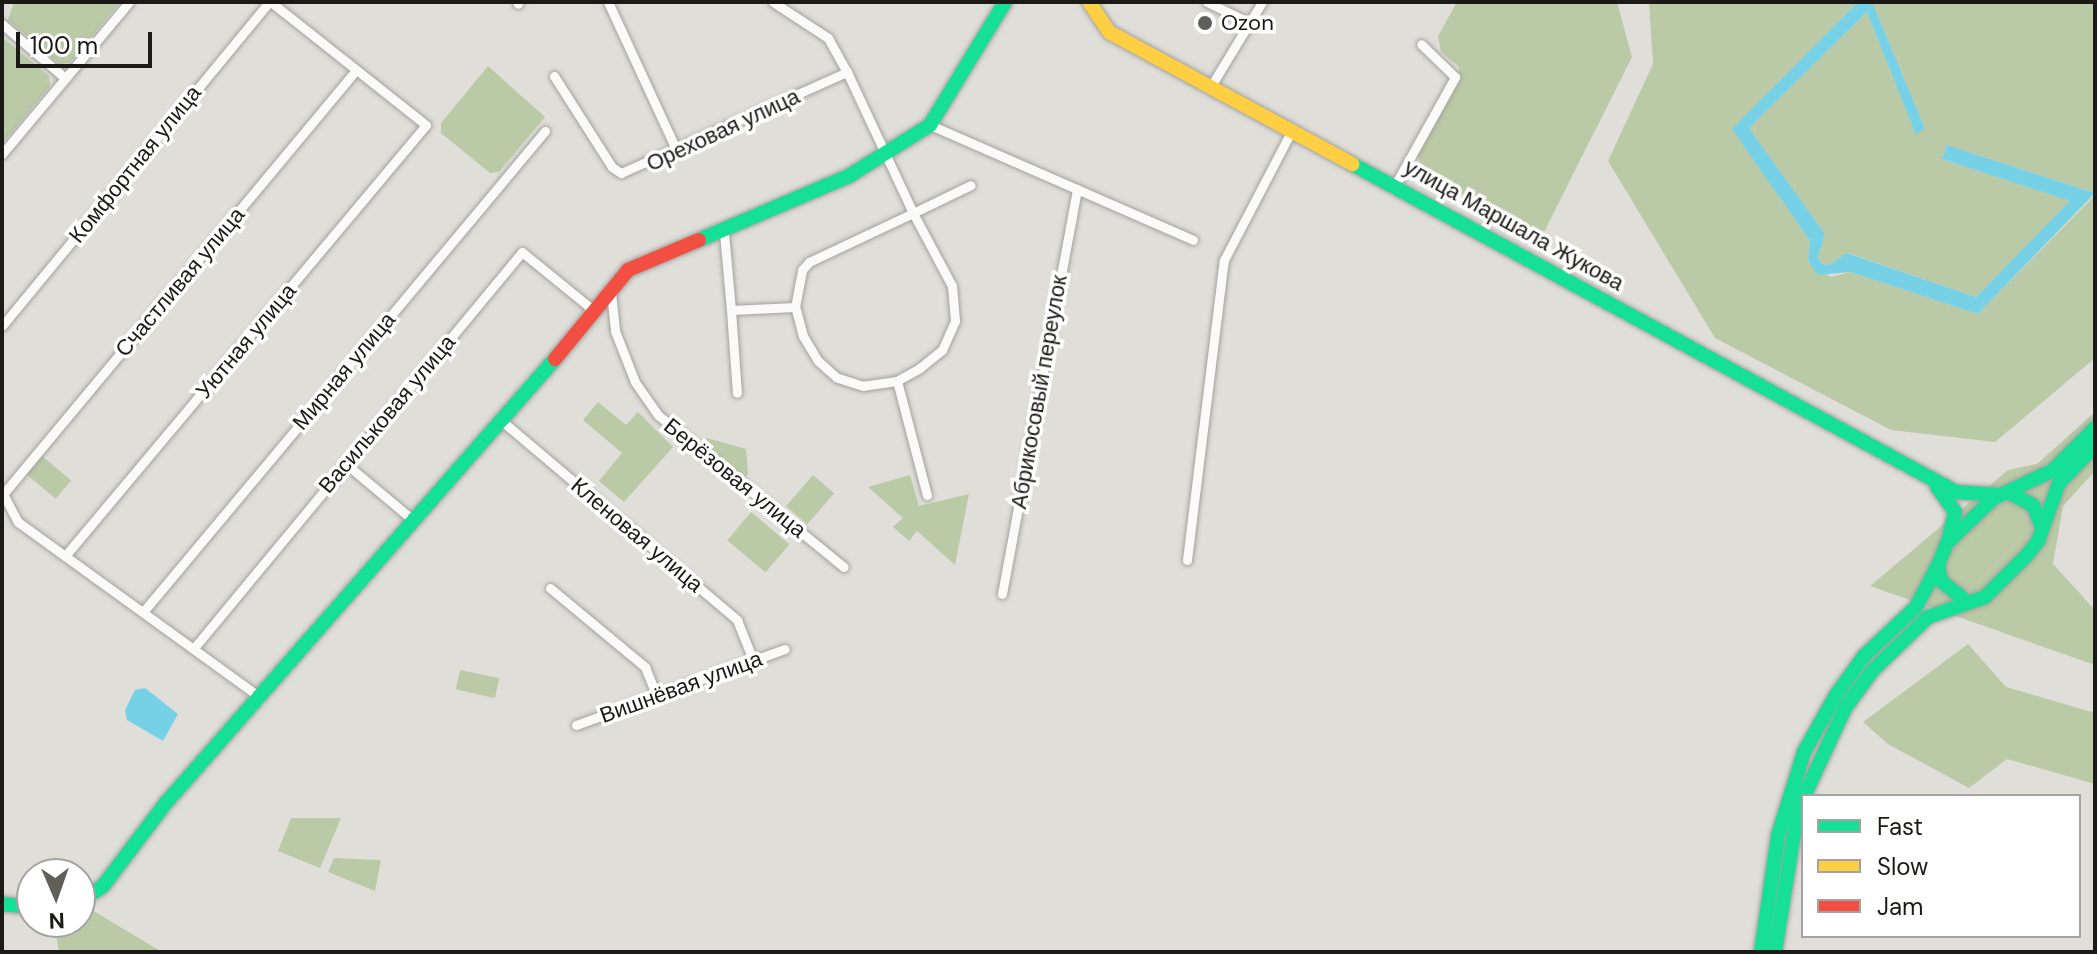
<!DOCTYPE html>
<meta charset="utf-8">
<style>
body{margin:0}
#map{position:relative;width:2097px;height:954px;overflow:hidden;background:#dfded9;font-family:"DM Sans",sans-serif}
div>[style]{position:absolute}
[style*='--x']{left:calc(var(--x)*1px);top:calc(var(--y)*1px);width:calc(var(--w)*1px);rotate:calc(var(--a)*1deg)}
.green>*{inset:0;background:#bbcaa6;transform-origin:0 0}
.water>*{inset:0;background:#76d1e7}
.roads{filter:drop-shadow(0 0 2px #a3a29e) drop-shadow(0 0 2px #a3a29e)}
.street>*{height:9px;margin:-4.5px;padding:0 4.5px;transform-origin:4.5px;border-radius:4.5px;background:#fafaf9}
.fast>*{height:14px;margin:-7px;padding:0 7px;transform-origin:7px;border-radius:7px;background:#16e098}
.slow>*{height:14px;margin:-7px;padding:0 7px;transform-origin:7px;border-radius:7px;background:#ffcf43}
.jam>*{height:14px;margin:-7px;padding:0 7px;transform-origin:7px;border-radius:7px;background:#f24e42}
.dots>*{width:22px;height:22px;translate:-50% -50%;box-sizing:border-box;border:4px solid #fff;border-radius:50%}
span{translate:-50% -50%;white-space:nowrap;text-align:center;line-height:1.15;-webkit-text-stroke:7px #fff;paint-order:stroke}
.poi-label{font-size:22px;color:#1b1a16}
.left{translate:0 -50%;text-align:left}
.street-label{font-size:22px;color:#1b1a16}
.frame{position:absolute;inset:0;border:4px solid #1b1a16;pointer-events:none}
.legend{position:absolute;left:1801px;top:794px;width:280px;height:144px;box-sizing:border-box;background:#fff;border:2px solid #a4a3a2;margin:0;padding:10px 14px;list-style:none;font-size:24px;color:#1b1a16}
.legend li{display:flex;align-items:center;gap:16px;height:40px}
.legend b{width:40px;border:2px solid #a4a3a2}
.north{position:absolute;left:16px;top:858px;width:80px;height:80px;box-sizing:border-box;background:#fff;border:2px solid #a4a3a2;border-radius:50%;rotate:178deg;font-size:22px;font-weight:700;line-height:32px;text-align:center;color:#1b1a16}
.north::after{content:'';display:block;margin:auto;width:28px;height:36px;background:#605f5a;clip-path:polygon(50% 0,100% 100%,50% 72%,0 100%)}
.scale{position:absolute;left:16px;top:32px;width:136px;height:36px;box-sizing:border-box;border:4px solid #1b1a16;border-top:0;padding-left:10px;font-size:24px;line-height:28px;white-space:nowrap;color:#1b1a16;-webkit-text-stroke:6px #fff;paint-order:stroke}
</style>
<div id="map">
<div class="green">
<i style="clip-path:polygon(14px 2px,120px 2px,70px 63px,60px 64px,8px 20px)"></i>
<i style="clip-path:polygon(1457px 2px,1617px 2px,1632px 57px,1541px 238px,1422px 172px,1418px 155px,1459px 82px,1459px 67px,1441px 52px,1438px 36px)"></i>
<i style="clip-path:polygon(1649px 2px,1858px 2px,1733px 129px,1810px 241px,1808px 262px,1831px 277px,1850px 272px,1978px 314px,2095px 195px,2095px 358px,1995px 442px,1891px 430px,1715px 338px,1608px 161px,1653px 64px)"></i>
<i style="clip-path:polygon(1872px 2px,2095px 2px,2095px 193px,1947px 145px,1942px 159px,2071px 201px,1976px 297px,1848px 253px,1829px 265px,1822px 264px,1818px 258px,1825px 234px,1749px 128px,1867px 12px,1916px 134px,1925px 128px)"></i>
<i style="clip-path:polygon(2px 37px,49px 76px,50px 86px,2px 144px)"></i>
<i style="clip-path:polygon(488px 66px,545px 117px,499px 172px,490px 173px,441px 133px,441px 123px)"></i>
<i style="clip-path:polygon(598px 402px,626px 425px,638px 412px,673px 447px,624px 502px,599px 481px,622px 453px,583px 420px)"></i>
<i style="clip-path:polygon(2095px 412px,2095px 471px,2063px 506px,2053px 564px,2095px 610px,2095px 665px,1870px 586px,2008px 470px,2037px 464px)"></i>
<i style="clip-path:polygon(707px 438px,746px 449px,748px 474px,743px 479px,704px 446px)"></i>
<i style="left:42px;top:456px;width:38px;height:24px;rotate:40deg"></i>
<i style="left:813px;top:475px;width:28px;height:41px;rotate:41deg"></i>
<i style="clip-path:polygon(910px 475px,919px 506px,969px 494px,955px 565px,917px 531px,909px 541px,893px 527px,903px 518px,868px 487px)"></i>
<i style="left:751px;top:512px;width:50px;height:37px;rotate:40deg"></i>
<i style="clip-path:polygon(1968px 644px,2006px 687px,2095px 713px,2095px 784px,2007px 759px,1969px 788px,1888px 744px,1863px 722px)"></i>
<i style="left:460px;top:670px;width:40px;height:20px;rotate:12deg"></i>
<i style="clip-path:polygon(291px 818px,341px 818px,320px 868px,278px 851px)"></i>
<i style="clip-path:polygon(334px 858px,381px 860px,375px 891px,328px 872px)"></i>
<i style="clip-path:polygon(87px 907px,162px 952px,59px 952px,54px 922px,80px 922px,80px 909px)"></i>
</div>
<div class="water">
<i style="clip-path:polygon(1858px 2px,1872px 2px,1925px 128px,1916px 135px,1867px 12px,1749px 128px,1825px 234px,1818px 258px,1822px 264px,1829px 265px,1847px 253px,1976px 297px,2070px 201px,1942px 159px,1947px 145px,2095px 193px,1978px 314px,1850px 272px,1818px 275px,1808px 261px,1810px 241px,1732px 129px)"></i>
<i style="clip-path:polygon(145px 688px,178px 714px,163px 741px,127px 720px,125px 710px,135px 690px)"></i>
</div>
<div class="roads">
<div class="street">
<i style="--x:517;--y:2;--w:2;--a:63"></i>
<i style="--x:608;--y:2;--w:164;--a:65.2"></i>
<i style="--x:773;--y:2;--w:66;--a:33.2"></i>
<i style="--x:828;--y:38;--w:39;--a:61"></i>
<i style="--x:1207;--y:2;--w:48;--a:26"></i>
<i style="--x:2;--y:24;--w:83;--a:40.6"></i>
<i style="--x:554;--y:76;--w:108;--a:57.5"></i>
<i style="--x:612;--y:167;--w:11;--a:34"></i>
<i style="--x:621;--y:173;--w:248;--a:-24.1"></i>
<i style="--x:847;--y:72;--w:156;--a:64.9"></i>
<i style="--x:913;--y:213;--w:83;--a:61.9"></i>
<i style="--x:952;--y:286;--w:35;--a:85"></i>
<i style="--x:955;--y:321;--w:32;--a:114"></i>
<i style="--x:942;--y:350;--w:28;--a:141"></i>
<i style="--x:920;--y:368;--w:26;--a:151"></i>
<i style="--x:897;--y:381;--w:34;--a:172"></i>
<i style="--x:863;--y:386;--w:28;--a:-162"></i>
<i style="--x:836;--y:377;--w:24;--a:-138"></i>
<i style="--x:818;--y:361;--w:29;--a:-121"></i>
<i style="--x:803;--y:336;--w:30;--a:-105"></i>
<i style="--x:795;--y:307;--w:38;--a:-79"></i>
<i style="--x:802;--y:270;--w:11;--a:-49"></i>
<i style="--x:809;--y:262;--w:115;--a:-25.2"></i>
<i style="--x:913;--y:213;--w:64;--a:-25.8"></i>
<i style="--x:1211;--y:86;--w:98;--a:-58.7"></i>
<i style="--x:930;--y:125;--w:287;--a:23.6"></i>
<i style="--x:2;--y:154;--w:198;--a:-50.1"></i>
<i style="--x:1395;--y:185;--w:124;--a:-60.9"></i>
<i style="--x:1455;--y:77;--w:47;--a:-135.9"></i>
<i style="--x:724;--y:233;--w:77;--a:84.8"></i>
<i style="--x:731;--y:310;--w:64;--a:-2.7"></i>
<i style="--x:611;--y:292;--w:39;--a:84"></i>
<i style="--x:615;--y:331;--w:55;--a:68.6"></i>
<i style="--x:635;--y:382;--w:40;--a:55.1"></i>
<i style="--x:658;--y:415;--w:240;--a:39.3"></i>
<i style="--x:731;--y:310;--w:83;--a:85.9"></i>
<i style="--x:2;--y:326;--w:420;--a:-50.5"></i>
<i style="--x:897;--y:381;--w:118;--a:75.3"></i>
<i style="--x:503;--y:422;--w:307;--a:40.2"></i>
<i style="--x:737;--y:620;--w:43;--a:68.2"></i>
<i style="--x:346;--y:464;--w:87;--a:39.9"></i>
<i style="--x:2;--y:492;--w:34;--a:62"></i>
<i style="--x:18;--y:522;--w:296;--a:35.9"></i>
<i style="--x:4;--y:493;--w:550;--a:-50.23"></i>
<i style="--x:65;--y:556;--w:562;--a:-50.05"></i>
<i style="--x:426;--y:125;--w:198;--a:-141.6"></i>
<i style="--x:1187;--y:560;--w:302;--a:-83"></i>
<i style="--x:1224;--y:260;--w:147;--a:-62.4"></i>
<i style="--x:550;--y:588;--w:124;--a:39.7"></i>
<i style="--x:645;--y:667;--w:29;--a:68"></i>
<i style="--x:1002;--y:594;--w:412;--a:-79.5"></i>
<i style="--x:143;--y:612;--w:627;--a:-50.11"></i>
<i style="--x:194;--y:648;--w:514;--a:-50.37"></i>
<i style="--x:522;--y:252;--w:92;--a:39.2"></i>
<i style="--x:576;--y:725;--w:222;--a:-20"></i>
</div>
<div class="fast">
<i style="--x:1352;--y:164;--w:687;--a:28.5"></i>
<i style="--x:1956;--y:492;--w:44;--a:3.9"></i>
<i style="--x:699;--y:240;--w:163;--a:-23.1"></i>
<i style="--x:849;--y:176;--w:96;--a:-32.2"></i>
<i style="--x:930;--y:125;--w:144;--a:-58.6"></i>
<i style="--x:1937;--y:487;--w:31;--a:54"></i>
<i style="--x:1955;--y:512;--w:31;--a:103"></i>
<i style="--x:2010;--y:493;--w:26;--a:28"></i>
<i style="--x:2033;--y:505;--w:24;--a:68"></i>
<i style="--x:1966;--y:601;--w:32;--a:-141"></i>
<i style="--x:1941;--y:581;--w:16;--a:-101"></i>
<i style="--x:1938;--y:565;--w:24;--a:-68"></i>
<i style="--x:1947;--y:543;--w:65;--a:-43.8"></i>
<i style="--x:1994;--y:498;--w:64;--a:-25"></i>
<i style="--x:2052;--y:471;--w:61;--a:-45"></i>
<i style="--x:80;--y:901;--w:27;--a:-33"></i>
<i style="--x:103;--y:886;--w:103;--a:-52.9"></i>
<i style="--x:165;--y:804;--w:592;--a:-48.77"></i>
<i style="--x:2;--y:904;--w:30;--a:6"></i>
<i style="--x:1761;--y:952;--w:118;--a:-81.7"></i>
<i style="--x:1778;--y:835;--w:87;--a:-72.6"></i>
<i style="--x:1804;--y:752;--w:65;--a:-60.7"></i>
<i style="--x:1836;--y:695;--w:48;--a:-54.3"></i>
<i style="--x:1864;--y:656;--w:71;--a:-43.3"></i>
<i style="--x:1916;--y:607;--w:47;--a:-62.4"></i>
<i style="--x:1775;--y:952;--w:145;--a:-80.9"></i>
<i style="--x:1798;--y:809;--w:111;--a:-65"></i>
<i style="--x:1845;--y:708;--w:47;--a:-53.6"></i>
<i style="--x:1873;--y:670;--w:76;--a:-43.9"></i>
<i style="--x:1928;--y:617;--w:60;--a:-19.3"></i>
<i style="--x:1985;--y:597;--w:59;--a:-45"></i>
<i style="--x:2027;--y:555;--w:18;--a:-52"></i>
<i style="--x:2038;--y:541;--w:62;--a:-70.1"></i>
<i style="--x:2059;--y:483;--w:52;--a:-45.8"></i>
</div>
<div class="slow">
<i style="--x:1089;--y:2;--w:36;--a:56"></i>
<i style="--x:1109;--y:32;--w:277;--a:28.5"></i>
</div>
<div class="jam">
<i style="--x:555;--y:359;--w:115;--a:-50.6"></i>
<i style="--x:628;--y:270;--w:77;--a:-22.9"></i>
</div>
</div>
<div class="dots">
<i style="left:1205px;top:23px;background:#605f5a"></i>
</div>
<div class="poi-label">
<span class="left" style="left:1221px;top:23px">Ozon</span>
</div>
<div class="street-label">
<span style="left:723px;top:130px;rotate:-25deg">Ореховая улица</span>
<span style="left:135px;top:164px;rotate:-51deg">Комфортная улица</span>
<span style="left:1514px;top:225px;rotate:29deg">улица Маршала Жукова</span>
<span style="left:180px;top:282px;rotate:-50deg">Счастливая улица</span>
<span style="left:246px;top:341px;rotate:-50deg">Уютная улица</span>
<span style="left:344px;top:371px;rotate:-50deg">Мирная улица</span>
<span style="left:1039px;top:392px;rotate:-80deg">Абрикосовый переулок</span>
<span style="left:387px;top:414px;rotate:-50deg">Васильковая улица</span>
<span style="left:735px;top:478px;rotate:39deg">Берёзовая улица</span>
<span style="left:637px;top:535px;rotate:40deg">Кленовая улица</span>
<span style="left:681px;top:687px;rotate:-20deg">Вишнёвая улица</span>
</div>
<div class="frame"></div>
<ul class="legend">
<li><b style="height:10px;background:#16e098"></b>Fast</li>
<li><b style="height:10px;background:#ffcf43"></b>Slow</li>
<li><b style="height:10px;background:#f24e42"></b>Jam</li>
</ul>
<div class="north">N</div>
<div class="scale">100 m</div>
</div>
